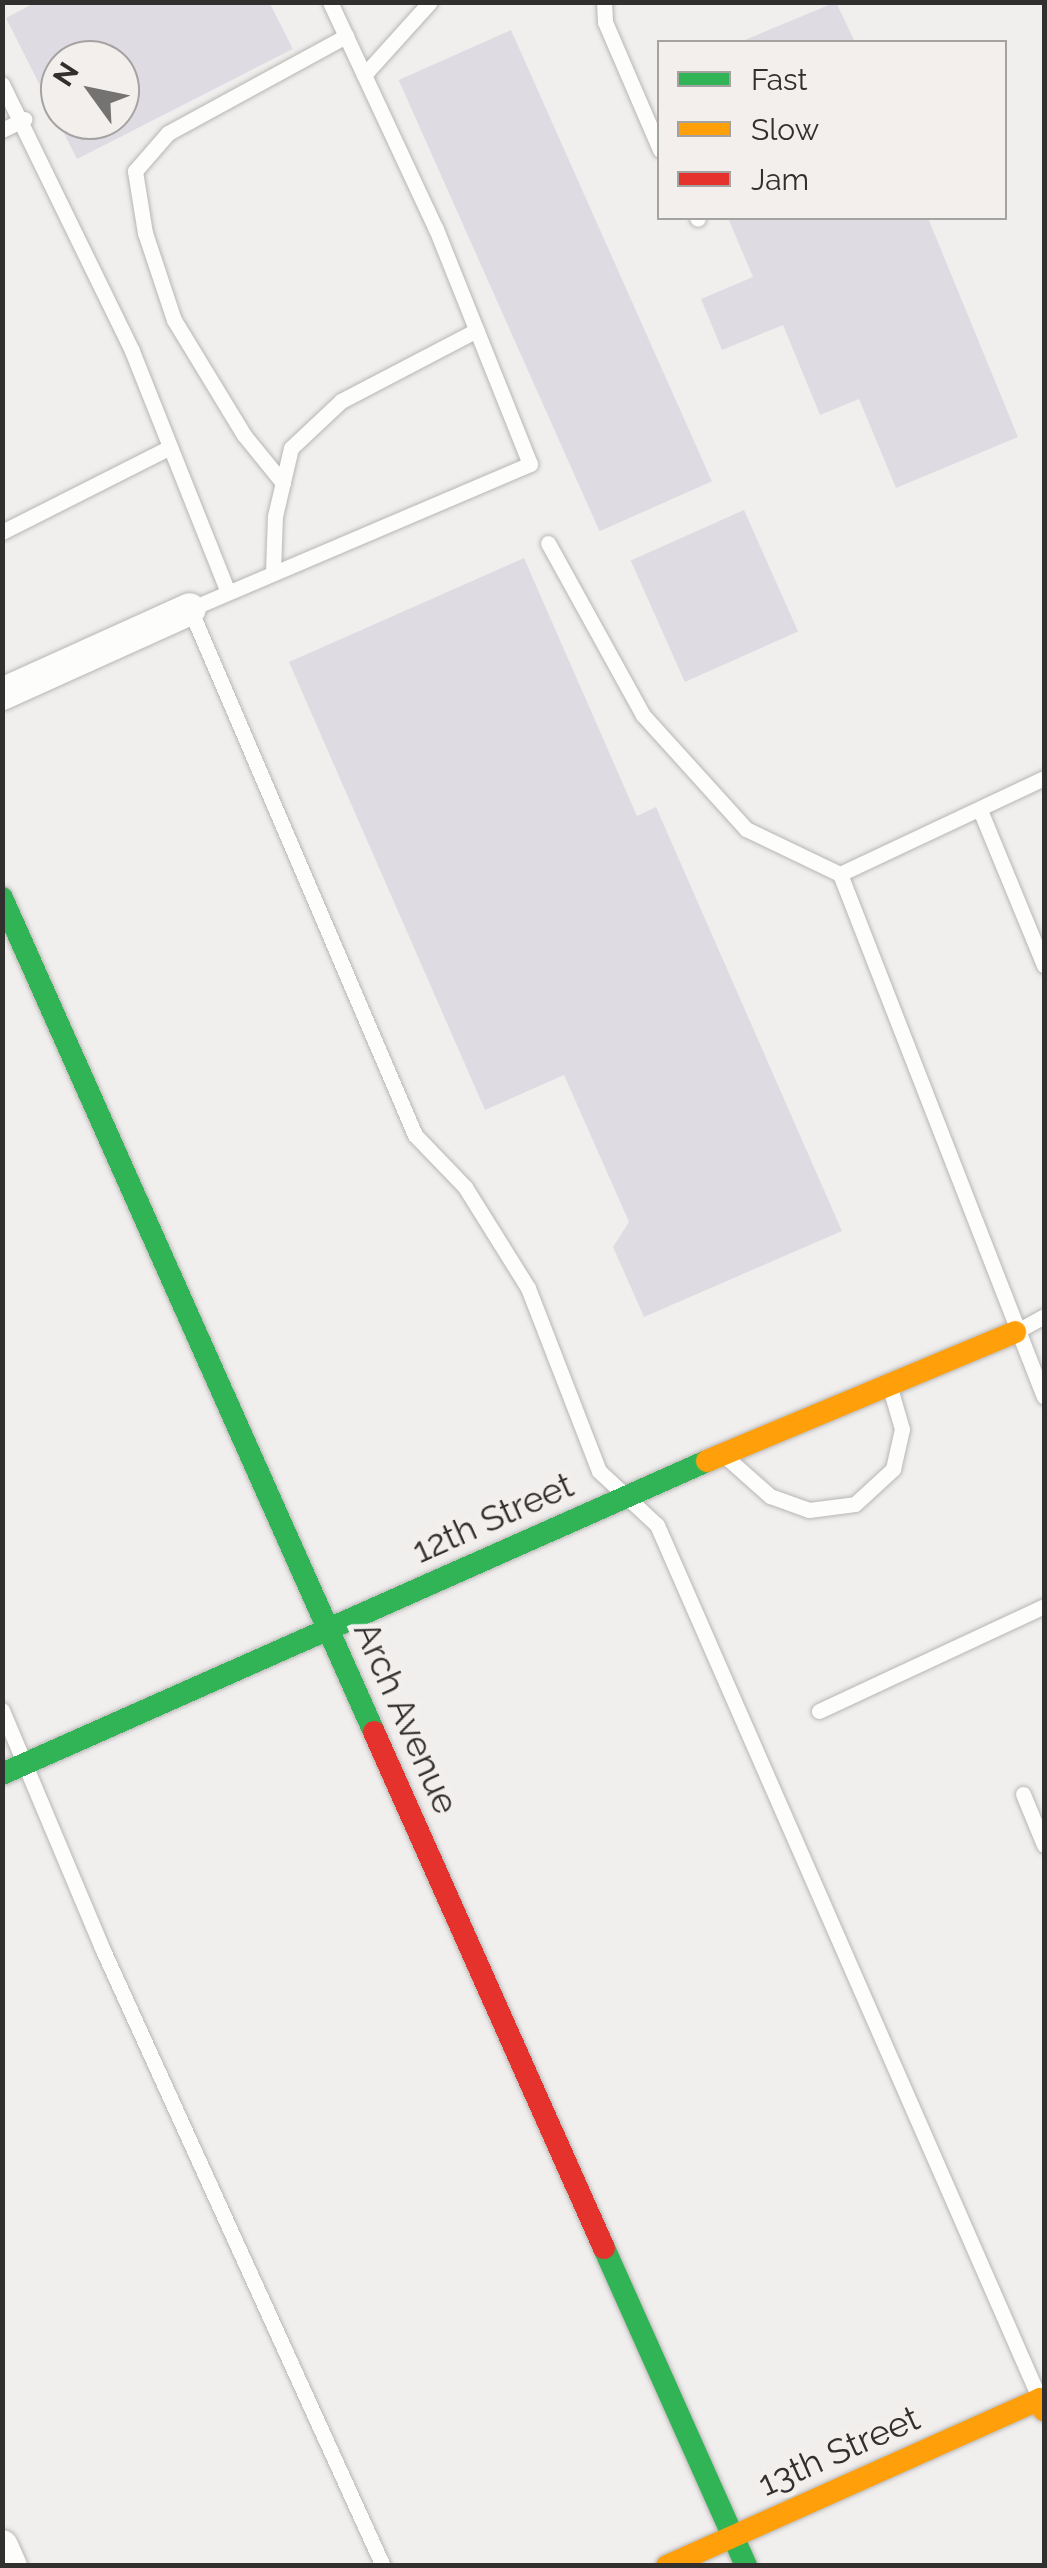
<!DOCTYPE html>
<style>
body{margin:0}
#map{position:relative;width:1047px;height:2568px;overflow:hidden;background:#f1efee;font-family:Raleway,sans-serif}
div>[style]{position:absolute}
[style*='--x']{left:calc(var(--x)*1px);top:calc(var(--y)*1px);width:calc(var(--w)*1px);rotate:calc(var(--a)*1deg)}
.building>*{inset:0;background:#dfdbe3;transform-origin:0 0}
.roads{filter:drop-shadow(0 0 2px #b7b6b5) drop-shadow(0 0 2px #b7b6b5)}
.lane>*{height:15px;margin:-7.5px;padding:0 7.5px;transform-origin:7.5px;border-radius:7.5px;background:#fdfdfc}
.street>*{height:32px;margin:-16px;padding:0 16px;transform-origin:16px;border-radius:16px;background:#fdfdfc}
.fast>*{height:22px;margin:-11px;padding:0 11px;transform-origin:11px;border-radius:11px;background:#30b455}
.slow>*{height:22px;margin:-11px;padding:0 11px;transform-origin:11px;border-radius:11px;background:#ff9f0a}
.jam>*{height:22px;margin:-11px;padding:0 11px;transform-origin:11px;border-radius:11px;background:#e5322d}
span{translate:-50% -50%;white-space:nowrap;text-align:center;line-height:1.15;-webkit-text-stroke:10px #f2efed;paint-order:stroke}
.street-label{font-size:35px;color:#31302f}
.frame{position:absolute;inset:0;border:5px solid #31302f;pointer-events:none}
.legend{position:absolute;left:657px;top:40px;width:350px;height:180px;box-sizing:border-box;background:#f2efed;border:2px solid #a5a3a1;margin:0;padding:12px 18px;list-style:none;font-size:30px;color:#31302f}
.legend li{display:flex;align-items:center;gap:20px;height:50px}
.legend b{width:50px;border:2px solid #a5a3a1}
.north{position:absolute;left:40px;top:40px;width:100px;height:100px;box-sizing:border-box;background:#f2efed;border:2px solid #a5a3a1;border-radius:50%;rotate:303deg;font-size:28px;font-weight:700;line-height:40px;text-align:center;color:#31302f}
.north::after{content:'';display:block;margin:auto;width:35px;height:45px;background:#747372;clip-path:polygon(50% 0,100% 100%,50% 72%,0 100%)}
</style>
<div id="map">
<div class="building">
<i style="clip-path:polygon(evenodd,36px 2px,269px 2px,293px 49px,77px 159px,6px 18px,36px 2px,60px 60px,120px 60px,120px 120px,60px 120px,60px 60px)"></i>
<i style="clip-path:polygon(836px 2px,855px 42px,740px 42px)"></i>
<i style="left:511px;top:30px;width:494px;height:123px;rotate:66deg"></i>
<i style="clip-path:polygon(728px 218px,928px 218px,1018px 437px,896px 488px,859px 399px,820px 415px,783px 325px,722px 350px,701px 299px,753px 277px)"></i>
<i style="left:744px;top:510px;width:133px;height:124px;rotate:66deg"></i>
<i style="clip-path:polygon(524px 558px,637px 816px,656px 807px,842px 1231px,644px 1317px,613px 1247px,629px 1222px,564px 1075px,485px 1110px,289px 662px)"></i>
</div>
<div class="roads">
<div class="lane">
<i style="--x:330;--y:2;--w:251;--a:65"></i>
<i style="--x:436;--y:229;--w:253;--a:68.2"></i>
<i style="--x:530;--y:464;--w:370;--a:156.9"></i>
<i style="--x:190;--y:609;--w:572;--a:66.84"></i>
<i style="--x:415;--y:1135;--w:72;--a:46.1"></i>
<i style="--x:465;--y:1187;--w:119;--a:58"></i>
<i style="--x:528;--y:1288;--w:196;--a:68.8"></i>
<i style="--x:599;--y:1471;--w:79;--a:43"></i>
<i style="--x:657;--y:1525;--w:950;--a:66.35"></i>
<i style="--x:604;--y:2;--w:20;--a:87"></i>
<i style="--x:605;--y:22;--w:139;--a:66.7"></i>
<i style="--x:364;--y:75;--w:98;--a:-47.9"></i>
<i style="--x:2;--y:84;--w:297;--a:64"></i>
<i style="--x:132;--y:351;--w:259;--a:68.3"></i>
<i style="--x:2;--y:130;--w:25;--a:-26"></i>
<i style="--x:697;--y:218;--w:1;--a:45"></i>
<i style="--x:283;--y:483;--w:62;--a:-129.1"></i>
<i style="--x:244;--y:435;--w:135;--a:-121.3"></i>
<i style="--x:174;--y:320;--w:92;--a:-108.4"></i>
<i style="--x:145;--y:233;--w:63;--a:-99.2"></i>
<i style="--x:135;--y:171;--w:50;--a:-49"></i>
<i style="--x:168;--y:133;--w:203;--a:-28.6"></i>
<i style="--x:2;--y:532;--w:188;--a:-26.8"></i>
<i style="--x:548;--y:543;--w:196;--a:61.1"></i>
<i style="--x:643;--y:715;--w:154;--a:47.9"></i>
<i style="--x:746;--y:829;--w:104;--a:25.6"></i>
<i style="--x:273;--y:572;--w:56;--a:-88"></i>
<i style="--x:275;--y:516;--w:70;--a:-76.8"></i>
<i style="--x:291;--y:448;--w:69;--a:-43.2"></i>
<i style="--x:341;--y:401;--w:153;--a:-27.6"></i>
<i style="--x:1044;--y:778;--w:225;--a:154.8"></i>
<i style="--x:840;--y:874;--w:561;--a:68.69"></i>
<i style="--x:980;--y:810;--w:168;--a:67.6"></i>
<i style="--x:1019;--y:1330;--w:29;--a:-29"></i>
<i style="--x:726;--y:1457;--w:59;--a:41.6"></i>
<i style="--x:770;--y:1496;--w:41;--a:19.7"></i>
<i style="--x:809;--y:1510;--w:46;--a:-7.4"></i>
<i style="--x:855;--y:1504;--w:52;--a:-42.6"></i>
<i style="--x:893;--y:1469;--w:41;--a:-77.3"></i>
<i style="--x:902;--y:1429;--w:43;--a:-106.3"></i>
<i style="--x:2;--y:1710;--w:258;--a:67.2"></i>
<i style="--x:102;--y:1948;--w:679;--a:65.55"></i>
<i style="--x:819;--y:1711;--w:248;--a:-25"></i>
<i style="--x:1023;--y:1794;--w:55;--a:67.6"></i>
</div>
<div class="street">
<i style="--x:2;--y:694;--w:206;--a:-24.3"></i>
<i style="--x:2;--y:2546;--w:22;--a:66"></i>
</div>
<div class="fast">
<i style="--x:2;--y:898;--w:913;--a:65.96"></i>
<i style="--x:2;--y:1774;--w:771;--a:-23.94"></i>
<i style="--x:604;--y:2248;--w:348;--a:65.9"></i>
</div>
<div class="slow">
<i style="--x:707;--y:1461;--w:334;--a:-22.7"></i>
<i style="--x:667;--y:2566;--w:409;--a:-24.1"></i>
<i style="--x:1040;--y:2399;--w:12;--a:70"></i>
</div>
<div class="jam">
<i style="--x:374;--y:1732;--w:565;--a:65.98"></i>
</div>
</div>
<div class="street-label">
<span style="left:493px;top:1518px;rotate:-24deg">12th Street</span>
<span style="left:406px;top:1718px;rotate:66deg">Arch Avenue</span>
<span style="left:839px;top:2451px;rotate:-24deg">13th Street</span>
</div>
<div class="frame"></div>
<ul class="legend">
<li><b style="height:12px;background:#30b455"></b>Fast</li>
<li><b style="height:12px;background:#ff9f0a"></b>Slow</li>
<li><b style="height:12px;background:#e5322d"></b>Jam</li>
</ul>
<div class="north">N</div>
</div>
